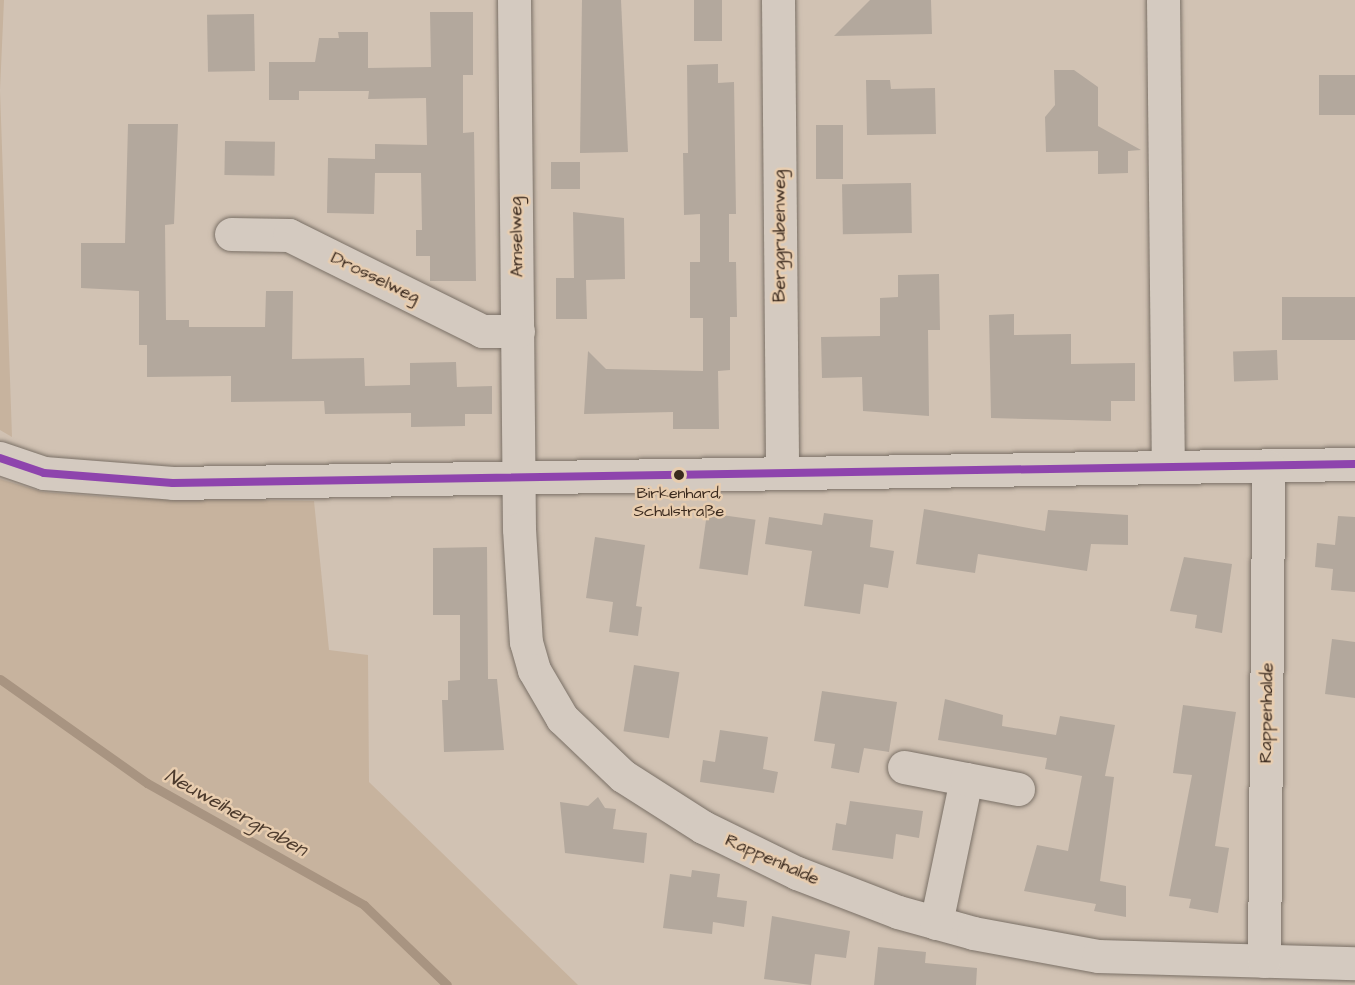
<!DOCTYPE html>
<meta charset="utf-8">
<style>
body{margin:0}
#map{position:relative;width:1355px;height:985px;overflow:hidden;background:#d1c2b3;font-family:"Architects Daughter",sans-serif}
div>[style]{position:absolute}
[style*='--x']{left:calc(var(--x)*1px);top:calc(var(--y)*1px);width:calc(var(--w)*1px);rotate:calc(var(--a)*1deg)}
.green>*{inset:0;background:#c7b39e}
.stream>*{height:9px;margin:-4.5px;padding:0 4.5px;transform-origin:4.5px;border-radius:4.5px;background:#a89481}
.building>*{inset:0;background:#b3a89d;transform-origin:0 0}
.roads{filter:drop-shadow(0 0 2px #7a7066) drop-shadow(0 0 2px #7a7066)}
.minor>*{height:33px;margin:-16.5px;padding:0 16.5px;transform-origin:16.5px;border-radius:16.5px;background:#d4cac0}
.bus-1>*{height:8px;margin:-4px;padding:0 4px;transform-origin:4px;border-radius:4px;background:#8e44ad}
.dots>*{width:16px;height:16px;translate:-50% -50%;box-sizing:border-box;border:3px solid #e8cdaf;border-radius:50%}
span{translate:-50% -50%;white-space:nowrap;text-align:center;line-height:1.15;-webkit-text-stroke:5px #e8cdaf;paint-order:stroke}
.bus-label{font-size:16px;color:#3b2a1e}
.street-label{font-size:18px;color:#3b2a1e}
.water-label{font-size:20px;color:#4d3b2d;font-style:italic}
</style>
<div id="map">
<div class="green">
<i style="clip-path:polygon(0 0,4px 0,0 90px,12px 437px,0 430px)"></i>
<i style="clip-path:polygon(0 479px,43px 492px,120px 498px,314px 501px,329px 650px,368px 655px,369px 782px,578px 985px,0 985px)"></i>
</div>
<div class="stream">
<i style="--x:0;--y:679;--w:180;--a:35.3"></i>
<i style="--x:147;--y:783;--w:249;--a:29.3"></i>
<i style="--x:364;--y:905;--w:115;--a:43.9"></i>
</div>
<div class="building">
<i style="clip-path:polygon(582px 0,621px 0,628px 152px,580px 153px)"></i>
<i style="left:694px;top:0;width:28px;height:41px"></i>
<i style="clip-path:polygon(870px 0,931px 0,932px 34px,834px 36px)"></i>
<i style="clip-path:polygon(430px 12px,473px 12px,473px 75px,463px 75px,463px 133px,474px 132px,476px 281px,430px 281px,430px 256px,416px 256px,416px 230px,422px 230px,421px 173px,375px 173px,374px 214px,327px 213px,328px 158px,375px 159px,375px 144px,427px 145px,426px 98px,368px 99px,369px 91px,299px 91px,299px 100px,269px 100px,269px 62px,315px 62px,319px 38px,339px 38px,338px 32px,368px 32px,368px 68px,431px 67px)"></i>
<i style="left:254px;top:14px;width:57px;height:47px;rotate:89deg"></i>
<i style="clip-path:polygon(718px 64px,718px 83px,734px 82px,736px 214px,729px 214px,729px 262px,736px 262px,737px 317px,730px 317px,730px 370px,718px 371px,719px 429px,673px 429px,673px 412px,584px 414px,588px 351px,606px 369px,703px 371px,703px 318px,690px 318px,690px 262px,700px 262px,700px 214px,684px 215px,683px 153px,688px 153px,687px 65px)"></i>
<i style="clip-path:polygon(1054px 70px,1074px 70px,1098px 87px,1098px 126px,1141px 150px,1128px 151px,1128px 173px,1098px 174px,1098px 151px,1046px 152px,1045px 117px,1055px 105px)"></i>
<i style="left:1355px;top:75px;width:40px;height:36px;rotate:90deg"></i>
<i style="clip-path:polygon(866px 80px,890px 80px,891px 89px,935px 88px,936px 134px,867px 135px)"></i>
<i style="clip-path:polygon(128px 124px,178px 124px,174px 224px,165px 225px,166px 320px,189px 320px,189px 327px,265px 327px,266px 291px,293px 291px,292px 359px,364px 358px,365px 386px,410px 385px,410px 363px,456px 362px,457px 387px,492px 386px,492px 414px,465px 414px,465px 426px,411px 427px,411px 413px,325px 414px,324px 401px,231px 402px,231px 376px,147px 377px,147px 345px,139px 345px,139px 291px,81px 288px,81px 243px,125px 243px)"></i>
<i style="left:816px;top:125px;width:27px;height:54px"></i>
<i style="left:225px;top:141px;width:50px;height:34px;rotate:1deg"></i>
<i style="left:580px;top:162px;width:27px;height:29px;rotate:90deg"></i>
<i style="left:911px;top:183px;width:50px;height:69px;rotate:89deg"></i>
<i style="clip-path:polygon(573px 212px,624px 218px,625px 279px,586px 280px,587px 319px,556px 319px,556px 278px,574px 278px)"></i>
<i style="clip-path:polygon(939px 274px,940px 330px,928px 330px,929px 416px,863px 411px,862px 377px,822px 378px,821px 337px,880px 336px,880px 298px,898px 297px,898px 275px)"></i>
<i style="left:1355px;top:297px;width:43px;height:73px;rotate:90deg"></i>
<i style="clip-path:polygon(1014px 314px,1014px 335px,1071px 334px,1071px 364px,1135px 363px,1135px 401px,1111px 401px,1111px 421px,991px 418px,989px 315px)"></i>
<i style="left:1277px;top:350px;width:30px;height:44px;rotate:88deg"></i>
<i style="clip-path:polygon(924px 509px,1045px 531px,1048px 510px,1128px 515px,1128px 545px,1091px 544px,1087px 571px,978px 554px,975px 573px,916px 564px)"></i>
<i style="left:707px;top:513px;width:49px;height:56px;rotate:8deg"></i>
<i style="clip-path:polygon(824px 513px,873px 520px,870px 547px,894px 551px,888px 588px,864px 584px,860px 614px,804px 606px,812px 551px,765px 544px,769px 517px,822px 525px)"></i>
<i style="clip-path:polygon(1338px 516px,1355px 517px,1355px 592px,1331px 590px,1333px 569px,1315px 567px,1317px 543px,1335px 545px)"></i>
<i style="clip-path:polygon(595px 537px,645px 545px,636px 606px,642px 607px,638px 636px,609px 632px,613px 602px,586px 598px)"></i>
<i style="clip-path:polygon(487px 547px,488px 679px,497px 679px,504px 750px,444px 752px,442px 700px,448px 700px,448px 681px,460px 680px,460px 615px,433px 615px,433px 548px)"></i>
<i style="clip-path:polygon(1184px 557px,1232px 564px,1222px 633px,1195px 628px,1197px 615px,1170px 611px)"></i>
<i style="clip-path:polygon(1332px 639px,1355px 642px,1355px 698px,1325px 694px)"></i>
<i style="left:634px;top:665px;width:46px;height:67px;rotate:9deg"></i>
<i style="clip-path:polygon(822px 691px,897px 702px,889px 752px,864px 748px,859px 773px,831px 768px,835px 744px,814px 741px)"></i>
<i style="clip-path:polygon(945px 699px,1003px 715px,1002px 726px,1056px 735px,1060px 716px,1115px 725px,1105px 776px,1114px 777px,1100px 881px,1126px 886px,1126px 917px,1094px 911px,1096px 904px,1024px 891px,1037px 845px,1068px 851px,1082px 776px,1045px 769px,1047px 758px,938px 740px)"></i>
<i style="clip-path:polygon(1183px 705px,1236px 712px,1215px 846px,1229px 848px,1218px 913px,1189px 908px,1191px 899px,1169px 896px,1192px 775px,1173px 773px)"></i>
<i style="clip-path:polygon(720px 730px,768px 737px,763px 769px,778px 772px,774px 793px,700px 782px,703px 760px,715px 762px)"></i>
<i style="clip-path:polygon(598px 797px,605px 808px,616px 809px,613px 829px,647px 833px,644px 863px,565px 853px,560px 802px,588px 806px)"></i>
<i style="clip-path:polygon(850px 801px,923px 811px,919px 838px,896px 834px,893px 859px,832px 850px,836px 823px,846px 825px)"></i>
<i style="clip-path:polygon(692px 870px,720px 874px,717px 897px,747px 901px,744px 927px,713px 922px,712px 934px,663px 928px,670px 874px,691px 877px)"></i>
<i style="clip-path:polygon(772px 916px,850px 931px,846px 958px,815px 954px,811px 985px,764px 979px)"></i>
<i style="clip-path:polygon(878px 947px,926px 952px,925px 963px,977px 968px,976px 985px,874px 985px)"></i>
</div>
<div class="roads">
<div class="minor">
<i style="--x:514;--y:0;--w:529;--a:89.46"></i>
<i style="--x:519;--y:529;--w:113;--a:86.5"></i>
<i style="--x:526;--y:642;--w:29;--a:74"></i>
<i style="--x:534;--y:670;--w:56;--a:59.7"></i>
<i style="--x:562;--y:718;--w:84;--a:43.6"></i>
<i style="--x:623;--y:776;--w:95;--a:32.5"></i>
<i style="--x:703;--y:827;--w:105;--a:26.1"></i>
<i style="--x:797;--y:873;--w:108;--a:21.1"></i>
<i style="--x:898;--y:912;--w:78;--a:15.6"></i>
<i style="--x:973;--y:933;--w:127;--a:10.4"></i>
<i style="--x:1098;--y:956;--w:257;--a:1.6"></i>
<i style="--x:778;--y:0;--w:471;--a:89.5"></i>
<i style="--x:1163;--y:0;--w:467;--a:89.4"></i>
<i style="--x:231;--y:234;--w:58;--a:1"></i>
<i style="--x:289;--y:235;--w:216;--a:26.4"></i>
<i style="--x:482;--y:331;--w:36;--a:0"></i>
<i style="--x:0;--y:458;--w:46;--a:18.8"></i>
<i style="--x:44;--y:473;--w:129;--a:4.4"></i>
<i style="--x:173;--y:483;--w:1182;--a:-0.92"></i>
<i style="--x:904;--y:767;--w:63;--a:11"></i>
<i style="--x:936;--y:923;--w:147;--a:-78.2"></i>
<i style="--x:966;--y:779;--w:53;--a:10.9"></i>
<i style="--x:1264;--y:961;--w:495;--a:-89.5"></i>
</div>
</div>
<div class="bus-1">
<i style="--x:0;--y:458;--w:46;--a:18.8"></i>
<i style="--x:44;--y:473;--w:129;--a:4.4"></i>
<i style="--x:173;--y:483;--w:1182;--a:-0.92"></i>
</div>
<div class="dots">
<i style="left:679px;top:475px;background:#3b2a1e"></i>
</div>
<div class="bus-label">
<span style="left:679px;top:502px">Birkenhard,<br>Schulstraße</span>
</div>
<div class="street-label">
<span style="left:780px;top:236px;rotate:-90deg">Berggrubenweg</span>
<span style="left:517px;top:237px;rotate:-91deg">Amselweg</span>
<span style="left:375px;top:278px;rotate:26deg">Drosselweg</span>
<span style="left:1267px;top:713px;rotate:-89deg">Rappenhalde</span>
<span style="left:772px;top:860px;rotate:24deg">Rappenhalde</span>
</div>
<div class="water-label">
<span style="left:236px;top:813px;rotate:29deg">Neuweihergraben</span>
</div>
</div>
